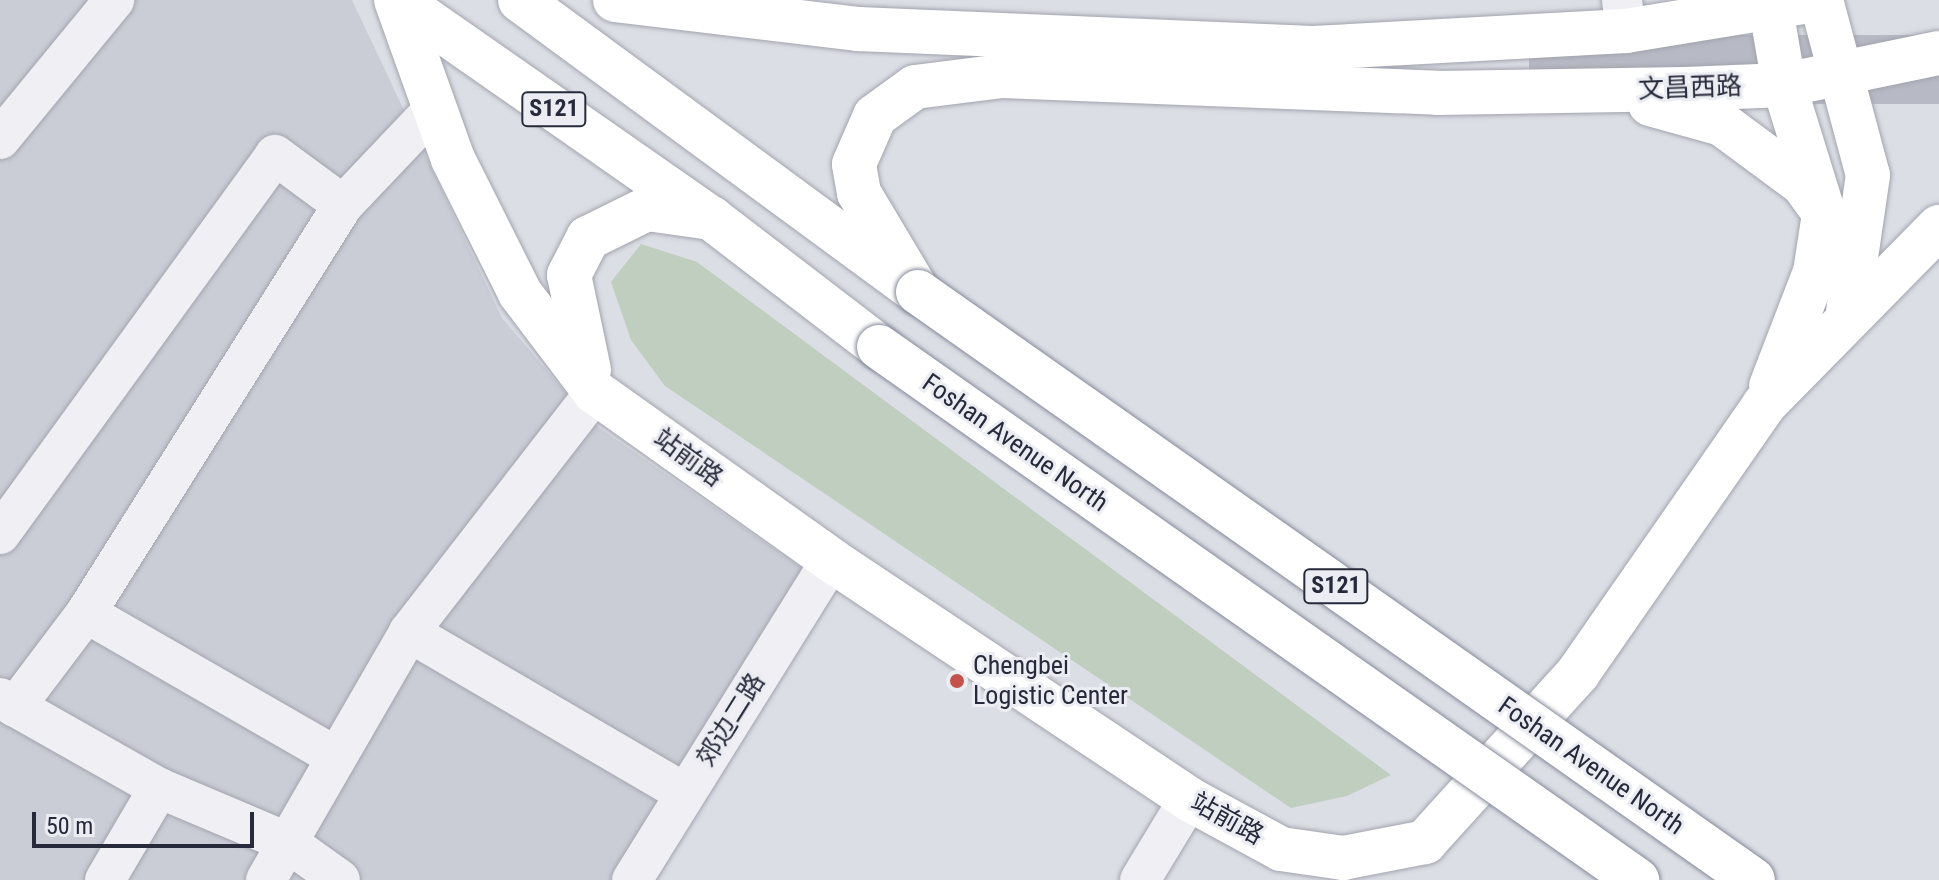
<!DOCTYPE html>
<meta charset="utf-8">
<style>
body{margin:0}
#map{position:relative;width:1939px;height:880px;overflow:hidden;background:#dcdee5;font-family:"Roboto Condensed","Noto Sans SC",sans-serif}
div>[style]{position:absolute}
[style*='--x']{left:calc(var(--x)*1px);top:calc(var(--y)*1px);width:calc(var(--w)*1px);rotate:calc(var(--a)*1deg)}
.built>*{inset:0;background:#cbcdd6}
.green>*{inset:0;background:#bfcebe}
.building>*{inset:0;background:#b7b9c4;transform-origin:0 0}
.roads{filter:drop-shadow(0 0 2px #a2a4ae) drop-shadow(0 0 2px #a2a4ae)}
.minor>*{height:40px;margin:-20px;padding:0 20px;transform-origin:20px;border-radius:20px;background:#efeff4}
.major>*{height:44px;margin:-22px;padding:0 22px;transform-origin:22px;border-radius:22px;background:#fff}
.highway>*{height:44px;margin:-22px;padding:0 22px;transform-origin:22px;border-radius:22px;background:#fff}
.bridges{filter:drop-shadow(0 0 2px #85899a) drop-shadow(0 0 2px #85899a)}
.highway-bridge>*{height:44px;margin:-22px;padding:0 22px;transform-origin:22px;border-radius:22px;background:#fff}
.dots>*{width:22px;height:22px;translate:-50% -50%;box-sizing:border-box;border:4px solid #ecedf3;border-radius:50%}
span{translate:-50% -50%;white-space:nowrap;text-align:center;line-height:1.15;-webkit-text-stroke:6px #ecedf3;paint-order:stroke}
.shield-label span{padding:2px 6px;background:#ecedf3;border:2px solid;border-radius:6px;-webkit-text-stroke-width:0}
.shield-label{font-size:24px;color:#272a3a;font-weight:700}
.street-label{font-size:26px;color:#272a3a}
.poi-label{font-size:26px;color:#272a3a}
.left{translate:0 -50%;text-align:left}
.scale{position:absolute;left:32px;top:812px;width:222px;height:36px;box-sizing:border-box;border:4px solid #272a3a;border-top:0;padding-left:10px;font-size:24px;line-height:28px;white-space:nowrap;color:#272a3a;-webkit-text-stroke:6px #ecedf3;paint-order:stroke}
</style>
<div id="map">
<div class="built">
<i style="clip-path:polygon(0 0,352px 0,502px 318px,591px 422px,803px 569px,614px 880px,0 880px)"></i>
</div>
<div class="green">
<i style="clip-path:polygon(641px 244px,697px 262px,1391px 775px,1347px 796px,1291px 808px,665px 386px,631px 340px,611px 282px)"></i>
</div>
<div class="building">
<i style="left:1939px;top:35px;width:69px;height:410px;rotate:90deg"></i>
</div>
<div class="roads">
<div class="minor">
<i style="--x:1622;--y:0;--w:31;--a:83"></i>
<i style="--x:0;--y:139;--w:180;--a:-50.6"></i>
<i style="--x:0;--y:534;--w:468;--a:-54"></i>
<i style="--x:275;--y:155;--w:84;--a:36.3"></i>
<i style="--x:86;--y:613;--w:287;--a:29.9"></i>
<i style="--x:409;--y:632;--w:320;--a:30.3"></i>
<i style="--x:0;--y:698;--w:183;--a:29.5"></i>
<i style="--x:159;--y:788;--w:139;--a:22.9"></i>
<i style="--x:287;--y:842;--w:65;--a:35.6"></i>
<i style="--x:15;--y:707;--w:118;--a:-52.9"></i>
<i style="--x:86;--y:613;--w:482;--a:-57.8"></i>
<i style="--x:343;--y:205;--w:131;--a:-46.5"></i>
<i style="--x:105;--y:880;--w:107;--a:-59.6"></i>
<i style="--x:266;--y:880;--w:286;--a:-60"></i>
<i style="--x:409;--y:632;--w:304;--a:-52.2"></i>
<i style="--x:632;--y:880;--w:377;--a:-58.1"></i>
<i style="--x:1140;--y:880;--w:95;--a:-58.8"></i>
</div>
<div class="major">
<i style="--x:396;--y:0;--w:169;--a:70.3"></i>
<i style="--x:453;--y:159;--w:150;--a:63.4"></i>
<i style="--x:520;--y:293;--w:124;--a:52.9"></i>
<i style="--x:595;--y:392;--w:290;--a:35.4"></i>
<i style="--x:831;--y:560;--w:430;--a:33.7"></i>
<i style="--x:1189;--y:799;--w:105;--a:28.5"></i>
<i style="--x:1281;--y:849;--w:63;--a:8.3"></i>
<i style="--x:1343;--y:858;--w:84;--a:-11"></i>
<i style="--x:1425;--y:842;--w:228;--a:-47.8"></i>
<i style="--x:1578;--y:673;--w:326;--a:-55.2"></i>
<i style="--x:1764;--y:405;--w:250;--a:-45.5"></i>
<i style="--x:615;--y:0;--w:245;--a:6.8"></i>
<i style="--x:858;--y:29;--w:455;--a:2.4"></i>
<i style="--x:1313;--y:48;--w:313;--a:-3.1"></i>
<i style="--x:1626;--y:31;--w:193;--a:-9.3"></i>
<i style="--x:1821;--y:0;--w:181;--a:75"></i>
<i style="--x:1868;--y:175;--w:146;--a:98.3"></i>
<i style="--x:1771;--y:9;--w:77;--a:80.3"></i>
<i style="--x:1784;--y:85;--w:135;--a:72.8"></i>
<i style="--x:1824;--y:214;--w:59;--a:98.8"></i>
<i style="--x:1815;--y:272;--w:122;--a:111.1"></i>
<i style="--x:1650;--y:104;--w:75;--a:15.5"></i>
<i style="--x:1722;--y:124;--w:101;--a:36.5"></i>
<i style="--x:1803;--y:184;--w:27;--a:54"></i>
<i style="--x:918;--y:292;--w:115;--a:-120.8"></i>
<i style="--x:859;--y:193;--w:29;--a:-100"></i>
<i style="--x:854;--y:164;--w:52;--a:-66.4"></i>
<i style="--x:875;--y:116;--w:49;--a:-35.9"></i>
<i style="--x:915;--y:87;--w:88;--a:-7.2"></i>
<i style="--x:1002;--y:76;--w:436;--a:2.2"></i>
<i style="--x:1438;--y:93;--w:247;--a:-0.9"></i>
<i style="--x:1685;--y:89;--w:99;--a:-2.3"></i>
<i style="--x:1784;--y:85;--w:158;--a:-11.7"></i>
<i style="--x:589;--y:370;--w:97;--a:-101.9"></i>
<i style="--x:569;--y:275;--w:42;--a:-62.8"></i>
<i style="--x:588;--y:238;--w:66;--a:-26.2"></i>
<i style="--x:647;--y:209;--w:65;--a:8"></i>
</div>
<div class="highway">
<i style="--x:398;--y:0;--w:381;--a:34.9"></i>
<i style="--x:711;--y:218;--w:212;--a:37.5"></i>
<i style="--x:520;--y:0;--w:494;--a:36.3"></i>
</div>
</div>
<div class="bridges">
<div class="highway-bridge">
<i style="--x:918;--y:292;--w:1021;--a:35.15"></i>
<i style="--x:879;--y:347;--w:927;--a:35.11"></i>
</div>
</div>
<div class="dots">
<i style="left:957px;top:681px;background:#c2524a"></i>
</div>
<div class="shield-label">
<span style="left:554px;top:109px">S121</span>
<span style="left:1336px;top:586px">S121</span>
</div>
<div class="street-label">
<span style="left:1690px;top:88px;rotate:-2deg">文昌西路</span>
<span style="left:1015px;top:443px;rotate:35deg">Foshan Avenue North</span>
<span style="left:688px;top:458px;rotate:36deg">站前路</span>
<span style="left:731px;top:720px;rotate:-58deg">郊边二路</span>
<span style="left:1591px;top:766px;rotate:35deg">Foshan Avenue North</span>
<span style="left:1227px;top:819px;rotate:29deg">站前路</span>
</div>
<div class="poi-label">
<span class="left" style="left:973px;top:681px">Chengbei<br>Logistic Center</span>
</div>
<div class="scale">50 m</div>
</div>
